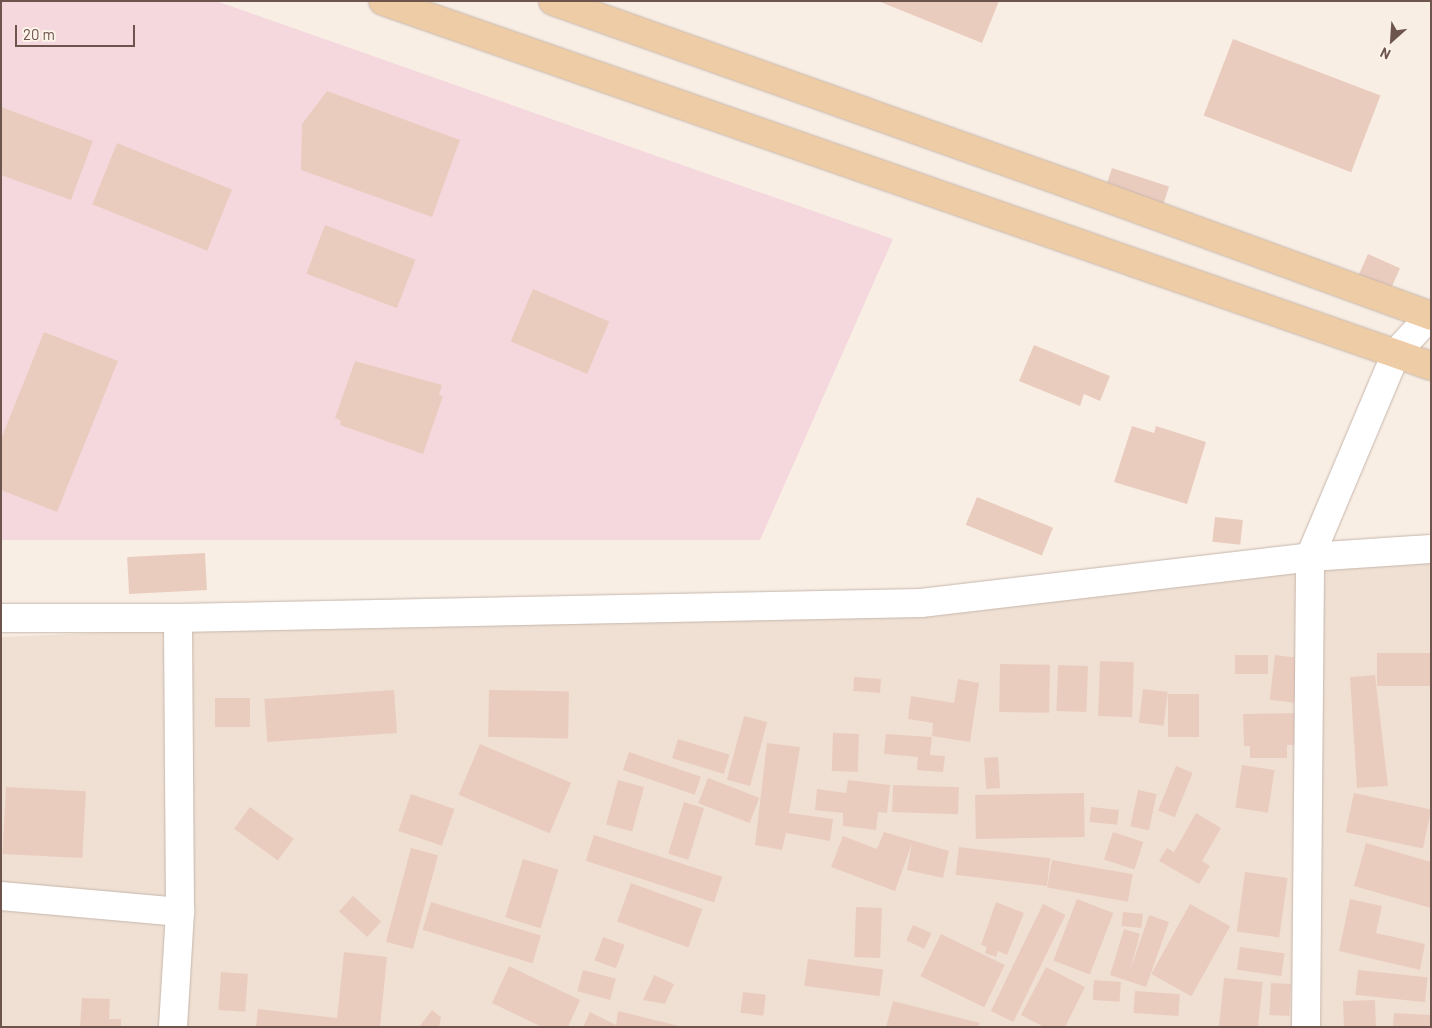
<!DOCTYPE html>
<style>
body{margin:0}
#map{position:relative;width:1432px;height:1028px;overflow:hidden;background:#f8eee4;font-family:Barlow,sans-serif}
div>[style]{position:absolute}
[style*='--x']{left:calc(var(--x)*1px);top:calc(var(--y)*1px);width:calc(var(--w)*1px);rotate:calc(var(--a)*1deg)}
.residential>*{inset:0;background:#efe0d3}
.medical>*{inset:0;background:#f5d8de}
.building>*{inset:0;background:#eaccbf;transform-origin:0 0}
.roads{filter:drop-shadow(0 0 1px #c7b6ac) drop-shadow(0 0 1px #c7b6ac)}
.street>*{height:28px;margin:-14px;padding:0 14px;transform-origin:14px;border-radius:14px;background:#fff}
.primary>*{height:28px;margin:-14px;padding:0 14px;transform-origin:14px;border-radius:14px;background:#eecca5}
span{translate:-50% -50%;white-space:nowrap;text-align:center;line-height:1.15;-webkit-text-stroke:5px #fcf3e9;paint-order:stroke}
.frame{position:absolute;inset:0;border:2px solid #6d554d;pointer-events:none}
.north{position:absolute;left:1367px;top:15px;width:50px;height:50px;-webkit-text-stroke:4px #fcf3e9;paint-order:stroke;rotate:206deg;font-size:14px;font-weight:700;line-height:20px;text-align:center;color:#6d554d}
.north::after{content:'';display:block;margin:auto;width:18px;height:22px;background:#6d554d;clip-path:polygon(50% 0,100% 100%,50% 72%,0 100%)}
.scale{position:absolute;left:15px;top:25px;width:120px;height:22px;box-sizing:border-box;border:2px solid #6d554d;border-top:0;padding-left:6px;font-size:15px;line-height:18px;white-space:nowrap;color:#6d554d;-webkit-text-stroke:4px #fcf3e9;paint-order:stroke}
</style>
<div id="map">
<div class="residential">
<i style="clip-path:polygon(1404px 546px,1431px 546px,1431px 1027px,1px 1027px,1px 637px,1172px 587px)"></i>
</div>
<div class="medical">
<i style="clip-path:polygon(1px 1px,216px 1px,893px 239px,760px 540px,1px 540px)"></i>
</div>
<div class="building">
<i style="clip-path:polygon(878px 1px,999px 1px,982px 43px)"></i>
<i style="left:1233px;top:39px;width:158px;height:82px;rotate:21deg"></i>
<i style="clip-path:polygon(327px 91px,460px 140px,432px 217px,301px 170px,302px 124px)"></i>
<i style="clip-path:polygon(1px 107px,93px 141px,71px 200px,1px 175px)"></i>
<i style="left:117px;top:143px;width:124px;height:66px;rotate:22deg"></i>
<i style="left:1112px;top:168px;width:60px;height:24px;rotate:18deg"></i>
<i style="left:325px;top:225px;width:97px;height:52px;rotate:21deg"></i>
<i style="left:1368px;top:254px;width:35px;height:30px;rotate:24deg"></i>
<i style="left:533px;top:289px;width:83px;height:57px;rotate:23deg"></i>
<i style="clip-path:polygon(44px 332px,118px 361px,57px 512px,1px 490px,1px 439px)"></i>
<i style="clip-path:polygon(1034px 345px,1110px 376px,1100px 401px,1084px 394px,1080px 406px,1019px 381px)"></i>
<i style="clip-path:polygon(355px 361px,442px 385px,439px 395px,443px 396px,423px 454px,340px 425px,341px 421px,335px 418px)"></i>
<i style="clip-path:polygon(1132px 426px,1154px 433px,1156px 426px,1206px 442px,1187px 504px,1114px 482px)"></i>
<i style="left:977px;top:497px;width:82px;height:30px;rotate:22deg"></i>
<i style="left:1215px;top:517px;width:28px;height:25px;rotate:6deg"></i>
<i style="left:205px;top:553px;width:37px;height:78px;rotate:87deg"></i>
<i style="left:1431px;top:653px;width:33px;height:54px;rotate:90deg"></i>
<i style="left:1268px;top:655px;width:19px;height:33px;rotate:90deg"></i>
<i style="left:1275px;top:655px;width:31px;height:45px;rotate:7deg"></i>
<i style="left:1100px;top:661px;width:34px;height:55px;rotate:2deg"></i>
<i style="left:1000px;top:664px;width:50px;height:48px;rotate:1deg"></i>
<i style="left:1058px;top:665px;width:30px;height:46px;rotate:2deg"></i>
<i style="clip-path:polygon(1375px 675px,1388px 786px,1357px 788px,1350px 677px)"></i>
<i style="left:881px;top:679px;width:14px;height:27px;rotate:94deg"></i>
<i style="clip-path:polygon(958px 679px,979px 683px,970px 742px,932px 736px,933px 723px,908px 719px,911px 696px,954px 703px)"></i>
<i style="left:1143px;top:689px;width:25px;height:34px;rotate:7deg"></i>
<i style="left:394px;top:690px;width:43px;height:130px;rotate:86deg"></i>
<i style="left:489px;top:690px;width:80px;height:47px;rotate:1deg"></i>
<i style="left:1168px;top:694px;width:31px;height:43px"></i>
<i style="left:215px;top:698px;width:35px;height:29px"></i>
<i style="clip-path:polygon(1302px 713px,1303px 745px,1287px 745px,1287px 758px,1250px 758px,1250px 746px,1244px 746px,1243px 714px)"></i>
<i style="left:744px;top:716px;width:24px;height:66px;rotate:15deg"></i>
<i style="left:833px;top:733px;width:26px;height:38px;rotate:2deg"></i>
<i style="clip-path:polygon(886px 734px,932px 737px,930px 755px,945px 756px,943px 772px,917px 770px,918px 757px,884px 754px)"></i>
<i style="left:678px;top:739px;width:54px;height:20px;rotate:17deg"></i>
<i style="clip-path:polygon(767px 743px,800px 747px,789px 813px,833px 819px,830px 841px,786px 833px,782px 850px,755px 845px)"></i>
<i style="left:480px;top:744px;width:99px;height:55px;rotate:23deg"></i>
<i style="left:629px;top:752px;width:76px;height:19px;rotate:19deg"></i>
<i style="left:998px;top:757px;width:31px;height:14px;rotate:86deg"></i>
<i style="left:1242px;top:765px;width:33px;height:43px;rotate:9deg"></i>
<i style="left:1176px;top:766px;width:18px;height:48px;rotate:22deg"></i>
<i style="left:708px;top:778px;width:55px;height:27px;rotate:21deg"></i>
<i style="left:618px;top:780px;width:27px;height:46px;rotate:15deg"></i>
<i style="clip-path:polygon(848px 780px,890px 785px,887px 813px,878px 812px,876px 830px,843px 826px,843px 813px,815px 810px,817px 789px,846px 793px)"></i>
<i style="left:893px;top:785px;width:66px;height:27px;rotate:2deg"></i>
<i style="left:6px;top:787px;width:80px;height:67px;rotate:3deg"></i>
<i style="left:1138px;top:790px;width:19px;height:37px;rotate:12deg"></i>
<i style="left:1084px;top:793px;width:44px;height:109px;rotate:89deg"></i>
<i style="left:1354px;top:793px;width:79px;height:40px;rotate:12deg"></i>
<i style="left:411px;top:794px;width:46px;height:39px;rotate:19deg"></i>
<i style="left:684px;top:802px;width:21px;height:54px;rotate:17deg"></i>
<i style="left:250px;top:807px;width:54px;height:27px;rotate:36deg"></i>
<i style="left:1091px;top:807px;width:28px;height:15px;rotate:6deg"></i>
<i style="clip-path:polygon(1196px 813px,1221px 828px,1202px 861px,1210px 866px,1199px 884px,1159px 861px,1167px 848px,1174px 852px)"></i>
<i style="clip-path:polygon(884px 832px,949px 851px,943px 878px,907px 870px,912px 843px,895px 891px,831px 867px,843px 836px,877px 849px)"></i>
<i style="left:1113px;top:832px;width:32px;height:29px;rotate:18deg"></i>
<i style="left:594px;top:835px;width:135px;height:27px;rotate:18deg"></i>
<i style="clip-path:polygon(1366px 843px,1431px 862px,1431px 908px,1354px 886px)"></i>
<i style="left:959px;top:847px;width:92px;height:28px;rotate:7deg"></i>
<i style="left:411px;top:848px;width:28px;height:97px;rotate:15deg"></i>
<i style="left:523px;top:859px;width:37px;height:61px;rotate:17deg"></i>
<i style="left:1052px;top:860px;width:82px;height:28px;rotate:10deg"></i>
<i style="left:1245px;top:872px;width:43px;height:60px;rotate:8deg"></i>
<i style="left:631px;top:883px;width:76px;height:41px;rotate:20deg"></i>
<i style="left:353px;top:896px;width:38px;height:21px;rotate:42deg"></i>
<i style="left:1077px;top:899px;width:39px;height:66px;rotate:21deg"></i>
<i style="clip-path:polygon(1350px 899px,1382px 906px,1376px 933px,1425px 944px,1420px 970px,1339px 951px)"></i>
<i style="left:431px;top:902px;width:115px;height:29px;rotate:17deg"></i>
<i style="clip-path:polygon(996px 902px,1024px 913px,1007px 955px,998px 951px,996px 957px,985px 953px,987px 947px,981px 945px)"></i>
<i style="left:1043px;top:904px;width:25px;height:119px;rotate:26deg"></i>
<i style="left:1190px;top:904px;width:46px;height:80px;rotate:29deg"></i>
<i style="left:856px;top:907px;width:26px;height:50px;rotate:2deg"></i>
<i style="left:1123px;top:912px;width:20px;height:14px;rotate:6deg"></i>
<i style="clip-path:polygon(1149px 915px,1169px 922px,1146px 987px,1110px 975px,1124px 929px,1140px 934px,1130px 971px)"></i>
<i style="left:913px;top:925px;width:20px;height:17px;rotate:24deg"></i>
<i style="left:941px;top:934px;width:71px;height:47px;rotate:26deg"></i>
<i style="left:603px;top:937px;width:23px;height:25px;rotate:20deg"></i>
<i style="left:1240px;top:947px;width:45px;height:23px;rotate:8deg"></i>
<i style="clip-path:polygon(344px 952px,387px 957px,380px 1027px,256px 1027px,258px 1009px,337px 1018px)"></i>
<i style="left:808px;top:959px;width:76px;height:27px;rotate:8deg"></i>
<i style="clip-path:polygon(509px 966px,580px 1000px,568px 1027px,542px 1027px,492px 1003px)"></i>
<i style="clip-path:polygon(1046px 967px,1085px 987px,1065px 1027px,1044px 1027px,1021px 1015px)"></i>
<i style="left:583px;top:970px;width:34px;height:22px;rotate:15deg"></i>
<i style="left:1358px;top:970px;width:70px;height:25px;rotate:6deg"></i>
<i style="left:221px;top:972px;width:27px;height:38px;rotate:4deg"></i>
<i style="clip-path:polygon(654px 975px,674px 984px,665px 1004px,643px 1000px)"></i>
<i style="left:1224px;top:978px;width:39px;height:49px;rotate:6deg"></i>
<i style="left:1094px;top:980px;width:27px;height:20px;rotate:4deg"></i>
<i style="left:1271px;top:983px;width:20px;height:32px;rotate:3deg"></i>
<i style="left:1135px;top:991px;width:45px;height:22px;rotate:4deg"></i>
<i style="left:743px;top:992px;width:23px;height:21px;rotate:7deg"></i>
<i style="clip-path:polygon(82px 998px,110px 999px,109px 1019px,121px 1019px,121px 1027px,80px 1027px)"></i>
<i style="left:1375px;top:1000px;width:27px;height:32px;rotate:88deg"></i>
<i style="clip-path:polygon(893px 1001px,980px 1023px,978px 1027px,886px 1027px)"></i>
<i style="clip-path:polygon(432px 1010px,441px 1017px,439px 1027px,419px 1027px)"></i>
<i style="clip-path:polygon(618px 1011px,679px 1026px,679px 1027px,583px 1027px,590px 1012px,616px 1025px)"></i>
<i style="clip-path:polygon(1394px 1013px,1431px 1015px,1431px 1027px,1393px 1027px)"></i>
</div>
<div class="roads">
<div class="street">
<i style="--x:1;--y:618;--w:177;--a:0"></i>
<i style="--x:178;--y:618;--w:743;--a:-1.16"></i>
<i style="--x:921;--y:603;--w:392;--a:-6.7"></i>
<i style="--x:1310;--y:557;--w:121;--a:-3.8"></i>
<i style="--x:1;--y:896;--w:180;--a:5.1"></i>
<i style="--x:173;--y:1027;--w:115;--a:-86.5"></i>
<i style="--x:180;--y:912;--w:294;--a:-90.4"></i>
<i style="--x:1306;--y:1027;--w:470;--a:-89.5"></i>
<i style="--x:1310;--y:557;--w:221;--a:-67.1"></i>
<i style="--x:1396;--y:353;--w:50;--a:-47.4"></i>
</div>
<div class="primary">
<i style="--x:383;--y:1;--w:1110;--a:19.2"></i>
<i style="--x:553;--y:1;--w:547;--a:19.53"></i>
<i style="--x:1069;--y:184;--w:385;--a:20"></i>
</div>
</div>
<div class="frame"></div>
<div class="north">N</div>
<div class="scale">20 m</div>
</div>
